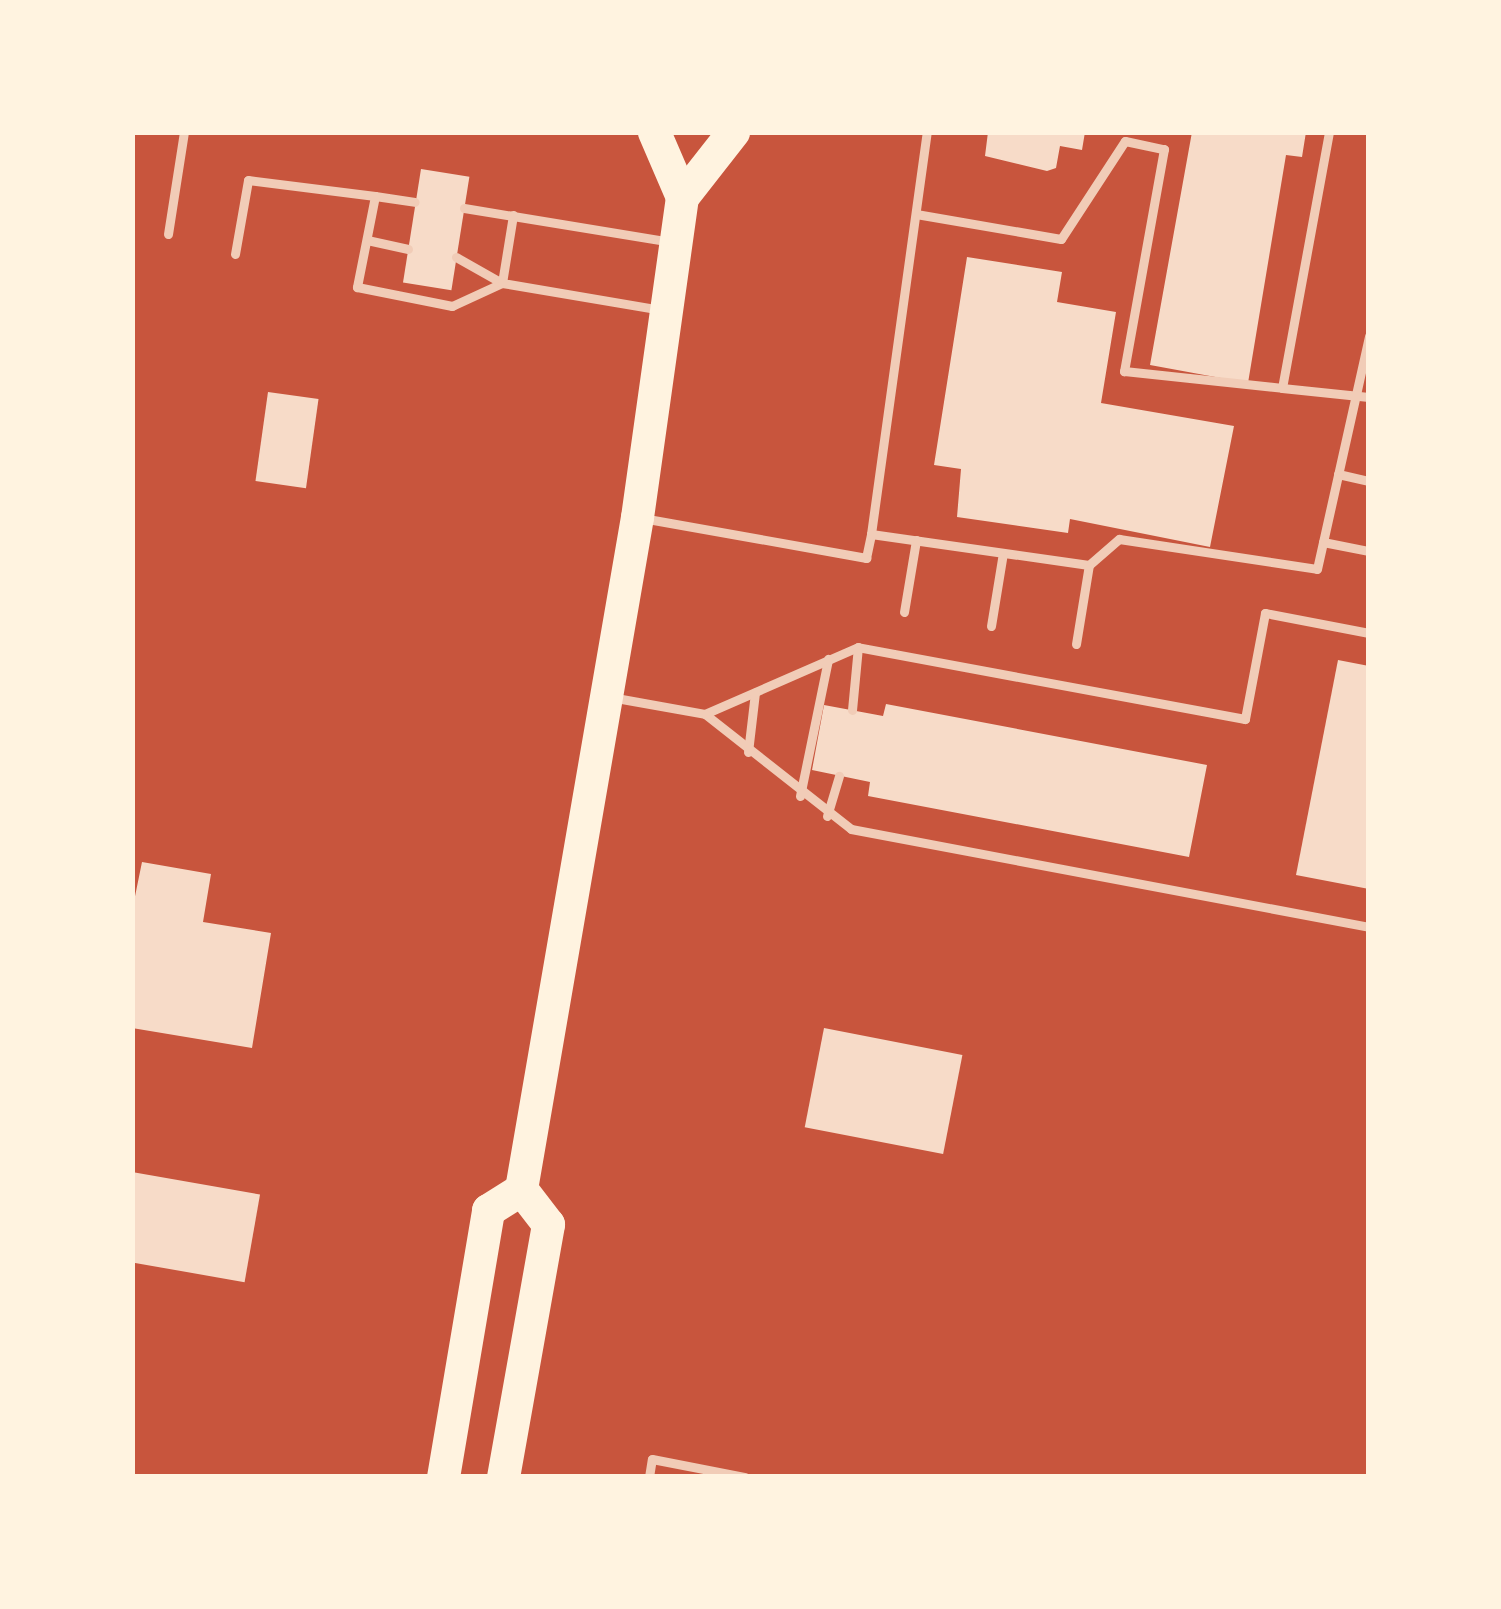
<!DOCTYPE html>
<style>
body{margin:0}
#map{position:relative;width:1501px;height:1609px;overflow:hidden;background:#c8553d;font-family:Jost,sans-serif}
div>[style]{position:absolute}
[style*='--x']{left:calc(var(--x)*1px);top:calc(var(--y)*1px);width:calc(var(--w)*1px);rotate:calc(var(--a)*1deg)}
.building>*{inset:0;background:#f7dbc8;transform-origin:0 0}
.service>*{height:9px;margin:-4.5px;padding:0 4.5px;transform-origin:4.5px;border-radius:4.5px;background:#f1ccb7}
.trunk>*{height:33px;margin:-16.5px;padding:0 16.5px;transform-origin:16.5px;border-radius:16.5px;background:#fff3e0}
span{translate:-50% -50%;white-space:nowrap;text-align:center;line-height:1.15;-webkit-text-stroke:9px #fff3e0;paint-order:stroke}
.frame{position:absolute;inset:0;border:135px solid #fff3e0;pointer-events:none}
</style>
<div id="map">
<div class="building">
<i style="clip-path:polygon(988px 132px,1085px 132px,1082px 150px,1060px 146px,1056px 168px,1047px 171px,985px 156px)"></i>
<i style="clip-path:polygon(1192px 132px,1306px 132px,1302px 157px,1286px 155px,1248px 383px,1150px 365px)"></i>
<i style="left:421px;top:169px;width:49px;height:115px;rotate:9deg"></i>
<i style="clip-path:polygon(967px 257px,1062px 272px,1057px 302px,1116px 312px,1101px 403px,1234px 426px,1210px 547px,1070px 519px,1068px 533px,957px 517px,961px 469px,934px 465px)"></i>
<i style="left:268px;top:392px;width:51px;height:90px;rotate:8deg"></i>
<i style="clip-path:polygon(1338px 660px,1369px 666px,1369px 889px,1296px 875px)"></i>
<i style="clip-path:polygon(886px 704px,1207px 765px,1189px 857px,868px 796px,870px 782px,812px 770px,824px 705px,883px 716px)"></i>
<i style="clip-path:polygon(142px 862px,211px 874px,203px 922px,271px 933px,252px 1048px,132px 1028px,132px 911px)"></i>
<i style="left:824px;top:1028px;width:141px;height:101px;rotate:11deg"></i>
<i style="left:132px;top:1172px;width:130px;height:89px;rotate:10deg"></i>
</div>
<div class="service">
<i style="--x:1329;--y:132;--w:260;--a:100.4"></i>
<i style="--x:1282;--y:388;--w:87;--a:5.9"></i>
<i style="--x:375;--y:196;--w:40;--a:8.5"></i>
<i style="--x:464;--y:208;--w:211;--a:9.3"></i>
<i style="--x:916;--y:214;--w:147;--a:9.8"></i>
<i style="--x:1061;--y:239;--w:117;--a:-56.9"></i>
<i style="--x:1125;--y:141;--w:40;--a:12"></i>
<i style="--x:1164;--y:149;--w:226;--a:100.2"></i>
<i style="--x:1124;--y:371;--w:159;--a:6.1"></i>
<i style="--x:168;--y:234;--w:103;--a:-81.1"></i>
<i style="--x:367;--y:240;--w:42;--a:12.4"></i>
<i style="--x:235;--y:254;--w:75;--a:-80"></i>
<i style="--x:248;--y:180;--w:128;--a:7.2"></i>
<i style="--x:375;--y:196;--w:93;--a:101.2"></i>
<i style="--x:357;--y:287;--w:97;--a:11.3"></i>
<i style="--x:452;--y:306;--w:55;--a:-24.7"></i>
<i style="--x:456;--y:257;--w:53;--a:29.5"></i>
<i style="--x:502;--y:283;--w:161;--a:9.6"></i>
<i style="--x:502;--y:283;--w:69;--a:-80.8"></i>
<i style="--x:1338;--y:474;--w:32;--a:13"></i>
<i style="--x:642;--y:518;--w:228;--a:10.1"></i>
<i style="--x:866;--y:558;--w:25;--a:-78"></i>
<i style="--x:871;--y:534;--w:220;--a:8.1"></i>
<i style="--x:1089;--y:565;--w:40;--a:-41"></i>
<i style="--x:1119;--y:539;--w:200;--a:8.6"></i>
<i style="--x:1317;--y:569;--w:239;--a:-77.4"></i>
<i style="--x:871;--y:534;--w:406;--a:-82.1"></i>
<i style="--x:1323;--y:542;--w:47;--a:11.1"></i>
<i style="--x:904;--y:612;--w:73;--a:-80.5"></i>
<i style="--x:991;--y:626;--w:74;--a:-80.7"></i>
<i style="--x:1369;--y:633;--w:106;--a:-169.1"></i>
<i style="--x:1265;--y:613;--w:108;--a:100.7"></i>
<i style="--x:1245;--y:719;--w:394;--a:-169.5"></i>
<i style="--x:858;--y:647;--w:167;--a:156.4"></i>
<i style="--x:705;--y:714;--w:186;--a:38.2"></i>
<i style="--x:851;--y:829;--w:527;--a:10.71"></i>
<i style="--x:1076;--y:644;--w:80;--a:-80.7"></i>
<i style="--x:616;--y:698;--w:90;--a:10.2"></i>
<i style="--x:852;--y:710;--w:63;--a:-84.6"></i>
<i style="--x:748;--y:752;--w:60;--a:-83.3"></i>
<i style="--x:800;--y:796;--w:140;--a:-78.4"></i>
<i style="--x:827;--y:816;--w:42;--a:-73.3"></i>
<i style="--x:649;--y:1477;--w:18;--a:-81"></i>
<i style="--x:652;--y:1459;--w:95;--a:11"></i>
</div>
<div class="trunk">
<i style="--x:682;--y:197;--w:83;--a:-51.9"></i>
<i style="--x:443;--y:1477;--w:271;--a:-80.4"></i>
<i style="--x:488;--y:1210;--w:39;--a:-32"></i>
<i style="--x:503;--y:1477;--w:257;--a:-79.9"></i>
<i style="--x:548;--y:1224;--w:44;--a:-127.6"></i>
<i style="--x:521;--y:1189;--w:682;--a:-80.21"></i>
<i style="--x:637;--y:517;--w:323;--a:-82"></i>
<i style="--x:682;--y:197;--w:71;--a:-113.3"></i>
</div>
<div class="frame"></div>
</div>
